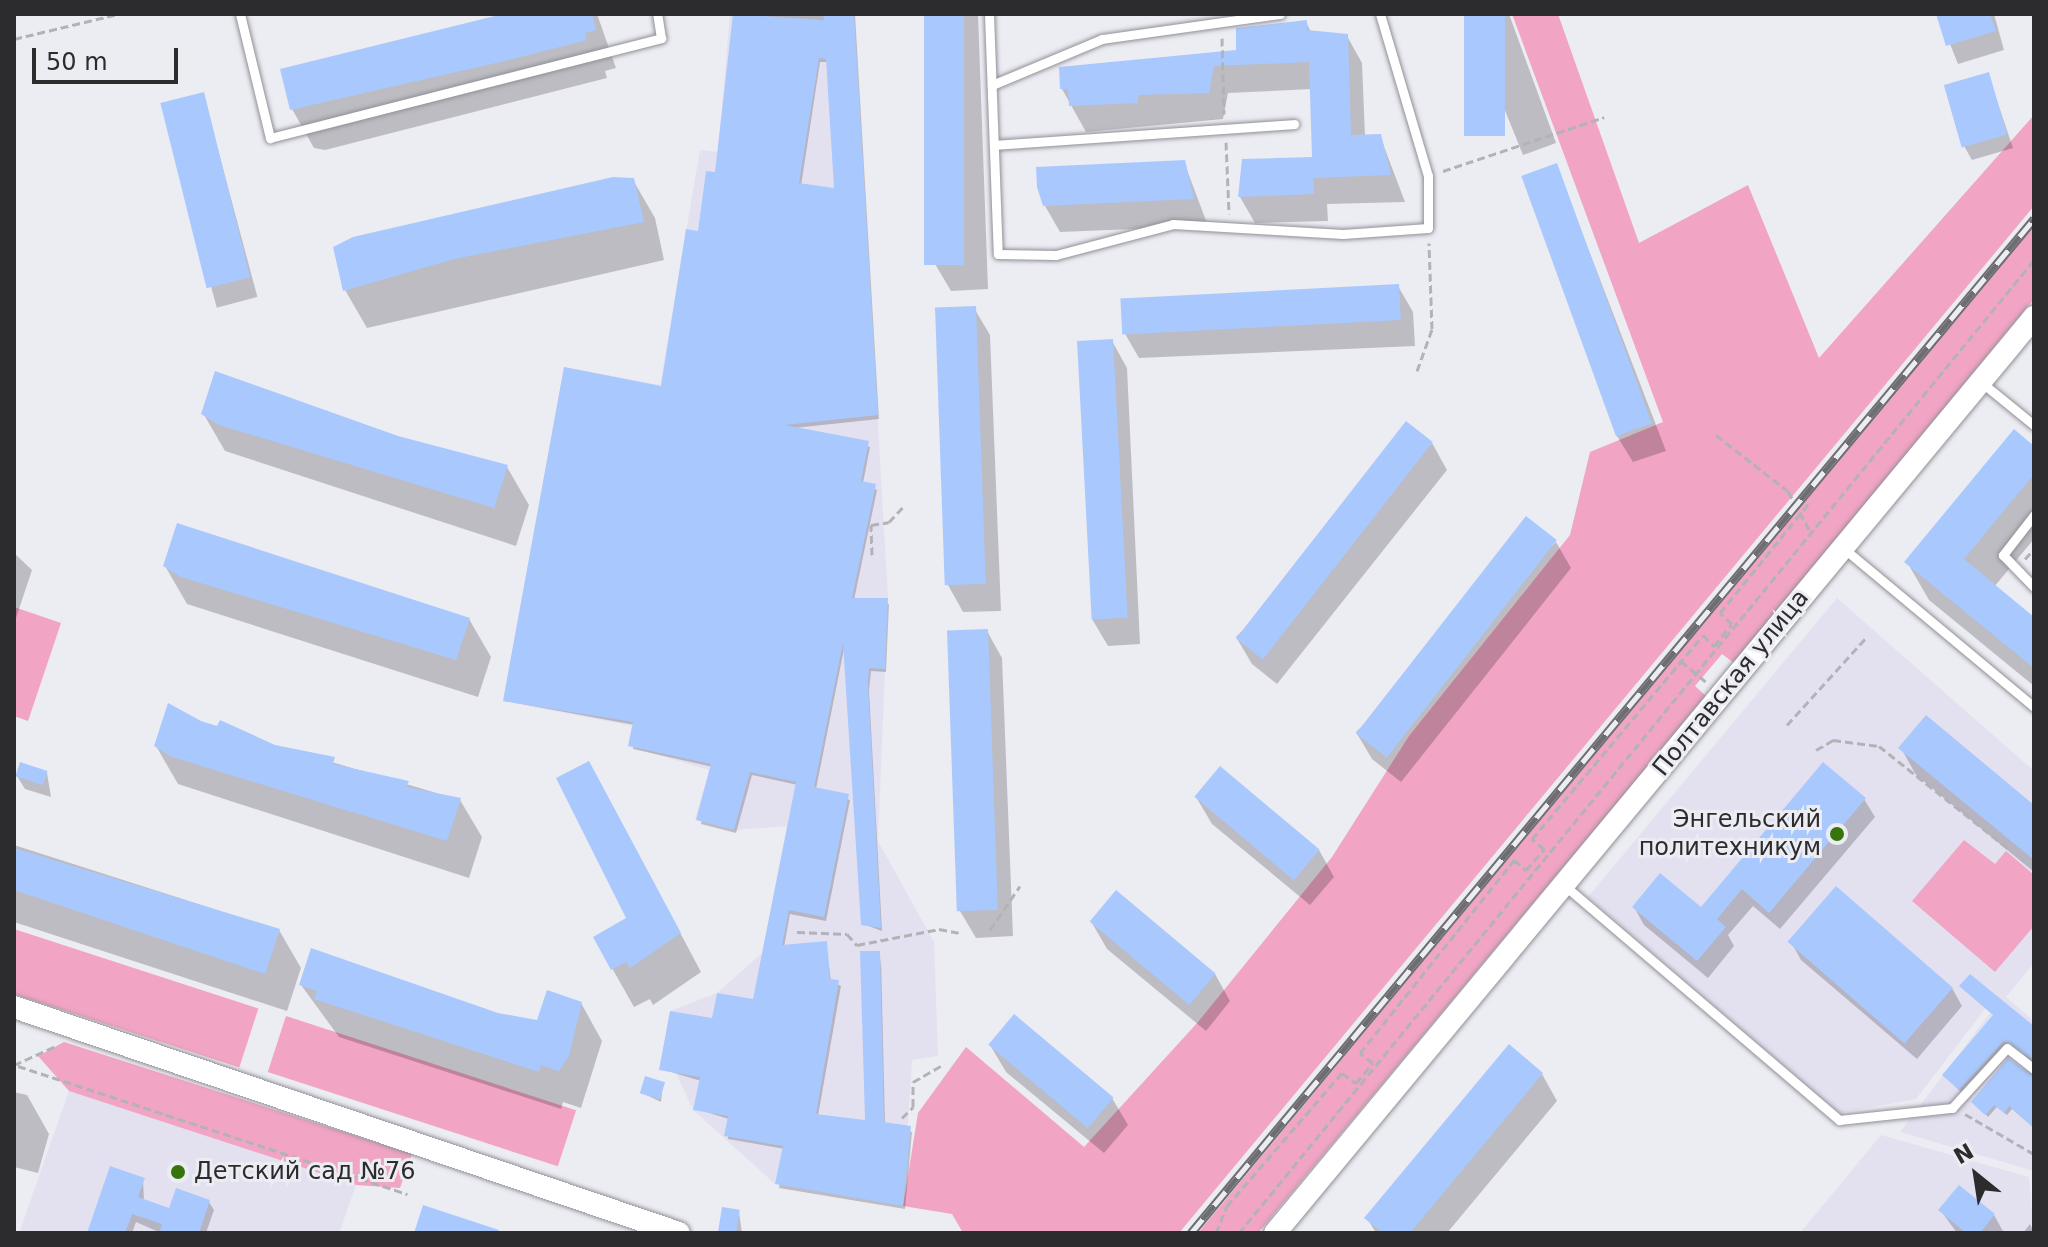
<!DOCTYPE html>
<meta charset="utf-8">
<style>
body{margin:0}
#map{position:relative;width:2048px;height:1247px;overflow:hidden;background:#ececf3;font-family:"DejaVu Sans",sans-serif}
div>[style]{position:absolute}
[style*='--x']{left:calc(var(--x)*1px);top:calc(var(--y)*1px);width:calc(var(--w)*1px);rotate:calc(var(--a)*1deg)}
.built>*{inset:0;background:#e3e1f0}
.green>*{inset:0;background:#f1a4c4;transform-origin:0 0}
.shadow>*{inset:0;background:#0003;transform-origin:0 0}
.building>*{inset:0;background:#a9c9fe;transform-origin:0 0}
.path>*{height:3px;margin-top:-1.5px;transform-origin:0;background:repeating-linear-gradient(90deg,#b2b2b7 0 8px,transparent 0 12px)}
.roads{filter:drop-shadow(0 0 2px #919097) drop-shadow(0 0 2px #919097)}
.service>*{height:9px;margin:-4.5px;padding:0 4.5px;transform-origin:4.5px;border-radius:4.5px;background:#fff}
.tertiary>*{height:22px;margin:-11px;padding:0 11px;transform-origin:11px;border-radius:11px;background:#fff}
.rail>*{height:9px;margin-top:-4.5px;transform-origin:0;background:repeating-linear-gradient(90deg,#ececf3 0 18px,#6e6e72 0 36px);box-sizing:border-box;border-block:2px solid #6e6e72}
.dots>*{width:22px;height:22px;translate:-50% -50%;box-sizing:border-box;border:4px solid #ececf3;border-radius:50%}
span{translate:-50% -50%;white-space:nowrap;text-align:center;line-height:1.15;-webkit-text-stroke:6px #ececf3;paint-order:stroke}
.street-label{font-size:24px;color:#2c2c2e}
.poi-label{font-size:24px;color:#2c2c2e}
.right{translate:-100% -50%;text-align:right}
.left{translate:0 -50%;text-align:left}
.frame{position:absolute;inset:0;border:16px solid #2c2c2e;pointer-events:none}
.north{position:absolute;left:1936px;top:1135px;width:80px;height:80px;-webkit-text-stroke:6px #ececf3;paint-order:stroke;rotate:330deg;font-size:22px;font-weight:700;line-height:32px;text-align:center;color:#2c2c2e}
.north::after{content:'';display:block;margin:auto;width:28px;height:36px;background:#2c2c2e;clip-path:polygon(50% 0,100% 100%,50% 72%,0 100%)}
.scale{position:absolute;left:32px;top:48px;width:146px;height:36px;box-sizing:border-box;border:4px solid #2c2c2e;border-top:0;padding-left:10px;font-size:24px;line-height:28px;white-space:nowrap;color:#2c2c2e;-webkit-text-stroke:6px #ececf3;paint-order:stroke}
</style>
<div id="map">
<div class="built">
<i style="clip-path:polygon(730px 14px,854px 14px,888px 598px,878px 841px,934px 942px,938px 1056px,912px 1060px,903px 1206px,775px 1184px,693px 1110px,676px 1073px,659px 1070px,670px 1011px,717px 993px,762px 953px,787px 826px,734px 830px,695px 819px,709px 770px,628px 746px,632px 726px,503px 701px,564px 367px,660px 385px,700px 150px,718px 152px)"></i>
<i style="clip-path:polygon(1837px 598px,2034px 771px,2034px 963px,2006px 997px,2034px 1021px,2034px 1171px,1900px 1132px,1990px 1013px,1982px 1003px,1994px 985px,1980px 1003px,1985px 1009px,1916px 1099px,1839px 1113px,1588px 897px)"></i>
<i style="clip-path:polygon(69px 1091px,356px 1185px,339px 1233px,19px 1233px)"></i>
<i style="clip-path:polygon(1881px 1135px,2029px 1177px,2034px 1233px,1800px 1233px)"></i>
</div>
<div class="green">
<i style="clip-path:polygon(1512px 14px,1558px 14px,1639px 243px,1748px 185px,1819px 358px,2034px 115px,2034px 206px,1179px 1233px,963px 1233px,952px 1214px,903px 1206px,918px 1113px,966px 1047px,1084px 1147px,1198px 1022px,1332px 857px,1409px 736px,1570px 535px,1590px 452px,1663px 422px)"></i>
<i style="clip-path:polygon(2034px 223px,2034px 299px,1734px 663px,1722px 654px,1695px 686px,1706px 696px,1258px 1233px,1198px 1233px)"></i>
<i style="clip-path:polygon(14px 607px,61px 623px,28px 721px,14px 716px)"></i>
<i style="clip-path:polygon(1964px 840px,1995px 864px,2006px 851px,2034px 875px,2034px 926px,1995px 972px,1912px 901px)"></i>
<i style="left:14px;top:929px;width:257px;height:62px;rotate:18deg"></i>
<i style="left:286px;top:1016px;width:305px;height:59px;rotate:18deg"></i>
<i style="clip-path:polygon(64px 1042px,412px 1154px,400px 1188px,356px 1185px,69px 1091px,38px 1056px)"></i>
</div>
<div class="shadow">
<i style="clip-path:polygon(511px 14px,597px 14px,616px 68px,605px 71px,607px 78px,325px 150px,314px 148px,292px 109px)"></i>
<i style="clip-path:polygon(evenodd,738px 14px,855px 14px,879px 419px,794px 428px,870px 447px,863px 483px,877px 490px,854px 600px,889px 604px,886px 672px,871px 671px,869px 690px,882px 931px,863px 924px,844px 649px,816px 789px,850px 800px,826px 921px,790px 914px,784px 947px,826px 943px,831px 981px,841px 986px,818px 1116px,867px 1122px,881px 957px,885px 1124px,912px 1132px,905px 1209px,779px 1188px,785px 1149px,728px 1139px,729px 1119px,696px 1109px,701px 1081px,661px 1069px,713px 1021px,754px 1002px,798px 785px,752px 775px,736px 833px,701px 824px,713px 767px,633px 749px,635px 725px,505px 701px,662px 388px,717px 174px,738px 14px,820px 62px,828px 62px,836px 190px,801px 186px,820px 62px)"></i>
<i style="clip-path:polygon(926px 14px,978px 14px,988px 289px,951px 291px,935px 264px)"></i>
<i style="clip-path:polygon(1466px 14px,1509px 14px,1556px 143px,1523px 155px)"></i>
<i style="clip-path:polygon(1938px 14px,1994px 14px,2004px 50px,1958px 64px)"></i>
<i style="clip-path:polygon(1306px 22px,1311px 32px,1347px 36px,1362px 63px,1365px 136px,1380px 136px,1405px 202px,1327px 204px,1328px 221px,1255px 223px,1240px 197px,1314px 159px,1312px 89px,1228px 93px,1223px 119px,1086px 132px,1062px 89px,1239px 52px)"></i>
<i style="clip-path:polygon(1988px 74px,2013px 148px,1972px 160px,1964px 146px)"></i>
<i style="left:203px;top:94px;width:210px;height:42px;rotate:75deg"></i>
<i style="clip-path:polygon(1184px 162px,1208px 226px,1060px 232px,1045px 206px)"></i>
<i style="clip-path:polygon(1556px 165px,1666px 451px,1633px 462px,1617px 436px)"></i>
<i style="clip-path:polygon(633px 180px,655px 218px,664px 260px,367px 328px,345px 290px)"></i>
<i style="clip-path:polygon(1398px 286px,1413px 312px,1415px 346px,1139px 358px,1124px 332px)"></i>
<i style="clip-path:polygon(974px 308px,990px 335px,1001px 611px,963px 612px,948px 585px)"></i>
<i style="clip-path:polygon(1112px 341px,1127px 368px,1140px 644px,1108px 646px,1092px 619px)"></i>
<i style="clip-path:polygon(203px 413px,397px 438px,507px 467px,529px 505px,516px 546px,225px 451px)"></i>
<i style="clip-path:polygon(1432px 443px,1447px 470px,1277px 684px,1252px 664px,1236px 637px)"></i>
<i style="clip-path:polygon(2034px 448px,2034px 539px,1994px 587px,2034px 619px,2034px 686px,1929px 600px,1907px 562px)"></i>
<i style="clip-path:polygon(1556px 542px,1571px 568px,1401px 782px,1372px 759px,1356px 732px)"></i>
<i style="clip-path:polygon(14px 553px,32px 570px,16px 618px,14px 617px)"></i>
<i style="clip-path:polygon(165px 566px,469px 619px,491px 657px,478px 697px,187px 604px)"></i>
<i style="clip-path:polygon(987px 631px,1002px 658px,1013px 936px,976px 938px,960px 911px)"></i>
<i style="clip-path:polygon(200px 723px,460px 800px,482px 837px,469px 878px,178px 784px,156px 746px)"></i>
<i style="clip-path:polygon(1901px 748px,2034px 807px,2034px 872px,1916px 775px)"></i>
<i style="clip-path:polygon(47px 773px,51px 797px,25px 789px,17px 776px)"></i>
<i style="clip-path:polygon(1196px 797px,1319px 850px,1334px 877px,1310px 905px,1212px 824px)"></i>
<i style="clip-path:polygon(1864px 799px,1875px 817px,1780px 929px,1753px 906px,1728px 935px,1734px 946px,1708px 978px,1644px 925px,1634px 907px,1701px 910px)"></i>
<i style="clip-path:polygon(610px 801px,701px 972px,653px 1005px,650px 999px,634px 1007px,595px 938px,629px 919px)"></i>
<i style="clip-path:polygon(14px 845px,279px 930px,301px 968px,287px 1011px,14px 922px)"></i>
<i style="clip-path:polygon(1116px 893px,1215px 974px,1230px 1001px,1206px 1031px,1107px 949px,1092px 923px)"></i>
<i style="clip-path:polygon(1791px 942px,1952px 988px,1962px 1006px,1917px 1059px,1801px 960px)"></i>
<i style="clip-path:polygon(301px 985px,538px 1023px,581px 1003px,602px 1041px,581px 1108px,563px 1102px,561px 1109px,339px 1037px)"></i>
<i style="clip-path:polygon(1995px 1016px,2034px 1030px,2034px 1065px,2015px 1045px,2003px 1046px,1961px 1092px,1944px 1076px)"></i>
<i style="clip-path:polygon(990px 1045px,1112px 1098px,1128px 1125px,1104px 1153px,1006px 1072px)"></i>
<i style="clip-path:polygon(2008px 1061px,2034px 1076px,2034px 1128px,2012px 1109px,2007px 1115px,1997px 1107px,1988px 1117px,1973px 1100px)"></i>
<i style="clip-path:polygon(1542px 1074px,1557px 1101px,1447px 1233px,1376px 1233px,1367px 1218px)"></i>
<i style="clip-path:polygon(663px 1083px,661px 1102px,642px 1093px)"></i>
<i style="clip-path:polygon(14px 1092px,27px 1095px,49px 1134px,38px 1173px,14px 1167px)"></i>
<i style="clip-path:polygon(143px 1179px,144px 1201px,170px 1211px,209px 1202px,214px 1210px,206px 1233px,161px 1233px,136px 1222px,132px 1233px,90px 1233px)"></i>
<i style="clip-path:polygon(1941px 1211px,1994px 1215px,2004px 1233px,1957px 1233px)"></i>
<i style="clip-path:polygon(739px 1212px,742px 1233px,721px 1233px)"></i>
<i style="clip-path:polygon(2030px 1224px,2034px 1233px,2023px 1233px)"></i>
</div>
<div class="building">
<i style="clip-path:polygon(503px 14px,592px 14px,596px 30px,585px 33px,587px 40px,509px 60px,290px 110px,280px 69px)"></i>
<i style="clip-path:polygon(evenodd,733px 14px,824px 20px,823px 14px,854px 14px,878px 415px,785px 425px,869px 441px,861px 481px,876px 484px,852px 598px,888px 598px,885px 669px,869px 668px,868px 685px,881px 928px,861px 925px,843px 643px,814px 787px,849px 794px,824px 917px,789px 910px,782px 945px,827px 941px,830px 979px,839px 980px,816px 1114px,865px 1120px,860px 951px,880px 951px,884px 1122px,911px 1126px,903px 1206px,775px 1184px,783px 1146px,724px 1136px,728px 1116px,693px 1110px,700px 1077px,659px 1070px,670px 1011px,712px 1018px,717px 993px,753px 999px,796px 782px,750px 772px,734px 830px,696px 820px,711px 764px,628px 746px,633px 722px,503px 701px,564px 367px,661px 386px,686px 229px,698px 231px,706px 171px,715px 172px,733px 14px,819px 58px,826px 59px,834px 188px,799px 183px,819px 58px)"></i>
<i style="left:924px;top:14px;width:40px;height:251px"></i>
<i style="left:1464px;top:14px;width:41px;height:122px"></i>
<i style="clip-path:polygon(1936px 14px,1990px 14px,1996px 31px,1946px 46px)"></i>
<i style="clip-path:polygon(1307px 20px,1307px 30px,1348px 34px,1351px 135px,1381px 134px,1391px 175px,1313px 178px,1314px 194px,1238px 197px,1242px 159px,1312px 157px,1309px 62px,1214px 66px,1209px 93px,1138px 95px,1138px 103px,1069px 106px,1068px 89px,1060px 89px,1059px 67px,1236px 50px,1236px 28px)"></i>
<i style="left:1989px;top:72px;width:65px;height:47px;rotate:74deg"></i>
<i style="left:204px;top:92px;width:191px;height:45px;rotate:76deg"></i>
<i style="clip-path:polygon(1185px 160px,1194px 199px,1043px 206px,1037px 187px,1036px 167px)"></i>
<i style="left:1557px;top:163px;width:277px;height:38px;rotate:70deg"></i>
<i style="clip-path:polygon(613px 177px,634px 178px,644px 222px,454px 259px,343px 291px,333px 247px,353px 237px)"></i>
<i style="left:1399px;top:284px;width:36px;height:279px;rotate:87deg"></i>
<i style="left:976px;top:306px;width:278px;height:41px;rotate:88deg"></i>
<i style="left:1113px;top:339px;width:279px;height:36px;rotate:87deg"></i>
<i style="clip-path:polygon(215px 371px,398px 436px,508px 465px,494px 508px,219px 425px,201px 414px)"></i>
<i style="left:1406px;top:421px;width:34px;height:276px;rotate:38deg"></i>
<i style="clip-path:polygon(2014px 429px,2034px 446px,2034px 474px,1964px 559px,2034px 617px,2034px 668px,1904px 562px)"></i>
<i style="left:1526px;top:516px;width:39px;height:276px;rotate:38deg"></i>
<i style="clip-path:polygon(177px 523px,470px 618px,456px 660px,181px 577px,163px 566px)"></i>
<i style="left:988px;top:629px;width:281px;height:41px;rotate:88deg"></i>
<i style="clip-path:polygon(168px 703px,201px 721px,217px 726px,220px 720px,275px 745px,335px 757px,333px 764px,409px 781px,406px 787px,461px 798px,447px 841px,172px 757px,154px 746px)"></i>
<i style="clip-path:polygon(1926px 715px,2034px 805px,2034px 860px,1898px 748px)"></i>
<i style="clip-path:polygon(589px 761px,681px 933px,630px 968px,626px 962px,611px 970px,593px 937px,626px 918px,556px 778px)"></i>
<i style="left:20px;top:762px;width:29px;height:15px;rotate:18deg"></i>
<i style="clip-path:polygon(1823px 762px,1866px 798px,1769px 913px,1742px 889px,1717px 919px,1726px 927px,1697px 961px,1632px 907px,1660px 873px,1701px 907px)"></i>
<i style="left:1220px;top:766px;width:130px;height:40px;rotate:40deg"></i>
<i style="clip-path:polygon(14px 848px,280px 929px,265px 974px,14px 890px)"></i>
<i style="left:1836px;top:886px;width:155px;height:74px;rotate:41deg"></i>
<i style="left:1116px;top:890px;width:130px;height:41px;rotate:40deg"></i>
<i style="clip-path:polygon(311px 948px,498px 1013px,537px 1020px,547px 990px,582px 1002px,569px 1056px,559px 1071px,541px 1065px,539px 1072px,314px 999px,317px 991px,299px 985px)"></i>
<i style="clip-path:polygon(1970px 974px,2034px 1026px,2034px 1060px,2004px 1041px,1959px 1090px,1942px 1075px,1993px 1015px,1959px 986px)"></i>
<i style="left:1014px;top:1014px;width:130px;height:40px;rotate:40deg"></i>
<i style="clip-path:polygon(1509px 1044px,1543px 1073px,1410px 1233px,1383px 1233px,1364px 1218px)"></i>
<i style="clip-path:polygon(2008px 1058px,2034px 1076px,2034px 1128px,2009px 1106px,2004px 1113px,1994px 1105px,1985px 1115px,1971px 1102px)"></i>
<i style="left:645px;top:1076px;width:21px;height:18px;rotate:17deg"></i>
<i style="clip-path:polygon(110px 1166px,145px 1178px,138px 1197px,169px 1208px,176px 1188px,210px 1200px,199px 1233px,159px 1233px,162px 1224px,132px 1214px,125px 1233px,87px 1233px)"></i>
<i style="clip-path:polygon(1959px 1185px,1995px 1214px,1980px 1233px,1966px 1233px,1938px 1210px)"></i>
<i style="clip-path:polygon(423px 1205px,499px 1230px,498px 1233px,414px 1233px)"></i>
<i style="left:722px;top:1207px;width:18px;height:26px;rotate:9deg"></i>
</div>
<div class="path">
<i style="--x:1222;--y:38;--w:76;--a:88.5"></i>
<i style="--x:14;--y:39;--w:107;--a:-13.5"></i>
<i style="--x:1226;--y:142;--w:72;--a:87.6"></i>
<i style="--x:1443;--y:171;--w:170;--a:-18.5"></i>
<i style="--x:1417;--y:371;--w:45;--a:-70.3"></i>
<i style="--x:1432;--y:329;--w:86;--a:-92"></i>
<i style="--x:1716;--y:435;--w:91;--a:37.9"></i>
<i style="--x:1788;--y:491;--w:48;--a:61.3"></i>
<i style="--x:872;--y:555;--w:30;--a:-92"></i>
<i style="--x:871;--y:525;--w:18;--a:-9"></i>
<i style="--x:889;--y:522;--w:22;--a:-47"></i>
<i style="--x:2025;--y:559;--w:13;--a:-48"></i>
<i style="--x:1681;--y:661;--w:33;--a:40"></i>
<i style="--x:1787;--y:725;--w:118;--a:-47.8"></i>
<i style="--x:1816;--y:750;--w:20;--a:-30"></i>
<i style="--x:1833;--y:740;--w:46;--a:7.4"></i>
<i style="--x:1879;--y:746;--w:167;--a:38.4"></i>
<i style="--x:990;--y:930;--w:53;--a:-55.7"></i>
<i style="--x:797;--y:932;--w:50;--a:2.3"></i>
<i style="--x:847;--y:934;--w:15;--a:48"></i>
<i style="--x:857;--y:945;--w:84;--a:-11"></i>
<i style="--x:939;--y:929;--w:20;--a:11"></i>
<i style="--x:14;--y:1065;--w:48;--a:-24.4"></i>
<i style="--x:18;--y:1066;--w:410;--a:18.2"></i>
<i style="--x:1965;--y:1114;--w:80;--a:30.1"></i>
<i style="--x:902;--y:1118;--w:16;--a:-45"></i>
<i style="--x:913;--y:1107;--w:25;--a:-90"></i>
<i style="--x:913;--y:1082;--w:36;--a:-30"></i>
<i style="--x:1216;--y:1233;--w:29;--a:-68"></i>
<i style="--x:1227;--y:1206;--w:176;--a:-49.2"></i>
<i style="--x:1342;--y:1073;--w:17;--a:36"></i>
<i style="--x:1356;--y:1083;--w:26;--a:-50"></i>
<i style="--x:1373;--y:1063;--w:16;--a:-142"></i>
<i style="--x:1360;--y:1053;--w:247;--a:-51.4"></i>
<i style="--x:1514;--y:860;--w:16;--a:40"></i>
<i style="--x:1526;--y:870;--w:28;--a:-49"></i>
<i style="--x:1544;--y:849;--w:16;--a:-140"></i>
<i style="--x:1532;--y:839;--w:266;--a:-50"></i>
<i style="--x:1703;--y:635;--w:16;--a:45"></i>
<i style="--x:1714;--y:646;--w:28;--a:-51"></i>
<i style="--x:1732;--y:624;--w:16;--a:-137"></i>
<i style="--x:1720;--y:613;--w:143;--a:-51"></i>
<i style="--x:1239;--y:1233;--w:1256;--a:-50.75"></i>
</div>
<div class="roads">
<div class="service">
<i style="--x:240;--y:14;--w:128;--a:76.4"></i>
<i style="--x:270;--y:138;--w:404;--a:-14.3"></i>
<i style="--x:661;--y:38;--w:24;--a:-99"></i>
<i style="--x:989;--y:14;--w:240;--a:87.9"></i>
<i style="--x:998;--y:254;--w:58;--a:1"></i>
<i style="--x:1056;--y:255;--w:121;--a:-14.8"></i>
<i style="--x:1173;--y:224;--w:170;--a:3.4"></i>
<i style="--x:1343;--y:234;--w:85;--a:-4"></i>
<i style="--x:1428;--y:228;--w:52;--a:-90"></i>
<i style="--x:1428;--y:176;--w:169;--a:-106.5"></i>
<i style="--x:992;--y:85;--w:119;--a:-22.7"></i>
<i style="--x:1102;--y:39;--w:180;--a:-8"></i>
<i style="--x:994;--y:145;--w:301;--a:-4"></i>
<i style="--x:1981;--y:382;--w:68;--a:39.1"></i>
<i style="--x:2034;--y:515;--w:51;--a:127.8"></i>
<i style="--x:2003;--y:555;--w:45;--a:45.9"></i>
<i style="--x:1842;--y:547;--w:250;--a:39.8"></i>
<i style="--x:1564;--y:885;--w:362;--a:40.5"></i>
<i style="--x:1839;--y:1120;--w:114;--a:-6.1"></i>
<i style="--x:1952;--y:1108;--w:81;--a:-47.5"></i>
<i style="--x:2007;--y:1048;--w:34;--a:38"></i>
</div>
<div class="tertiary">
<i style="--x:14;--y:1007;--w:702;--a:18.77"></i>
<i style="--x:1275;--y:1233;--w:1190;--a:-50.35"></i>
</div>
</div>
<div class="rail">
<i style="--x:1191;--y:1233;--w:1319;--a:-50.26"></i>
</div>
<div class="dots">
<i style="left:1837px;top:834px;background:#36740c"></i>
<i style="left:178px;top:1172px;background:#36740c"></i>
</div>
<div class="street-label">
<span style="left:1731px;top:683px;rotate:-51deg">Полтавская улица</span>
</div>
<div class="poi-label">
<span class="right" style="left:1821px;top:834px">Энгельский<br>политехникум</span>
<span class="left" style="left:194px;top:1172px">Детский сад №76</span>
</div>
<div class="frame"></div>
<div class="north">N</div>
<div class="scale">50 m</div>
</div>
